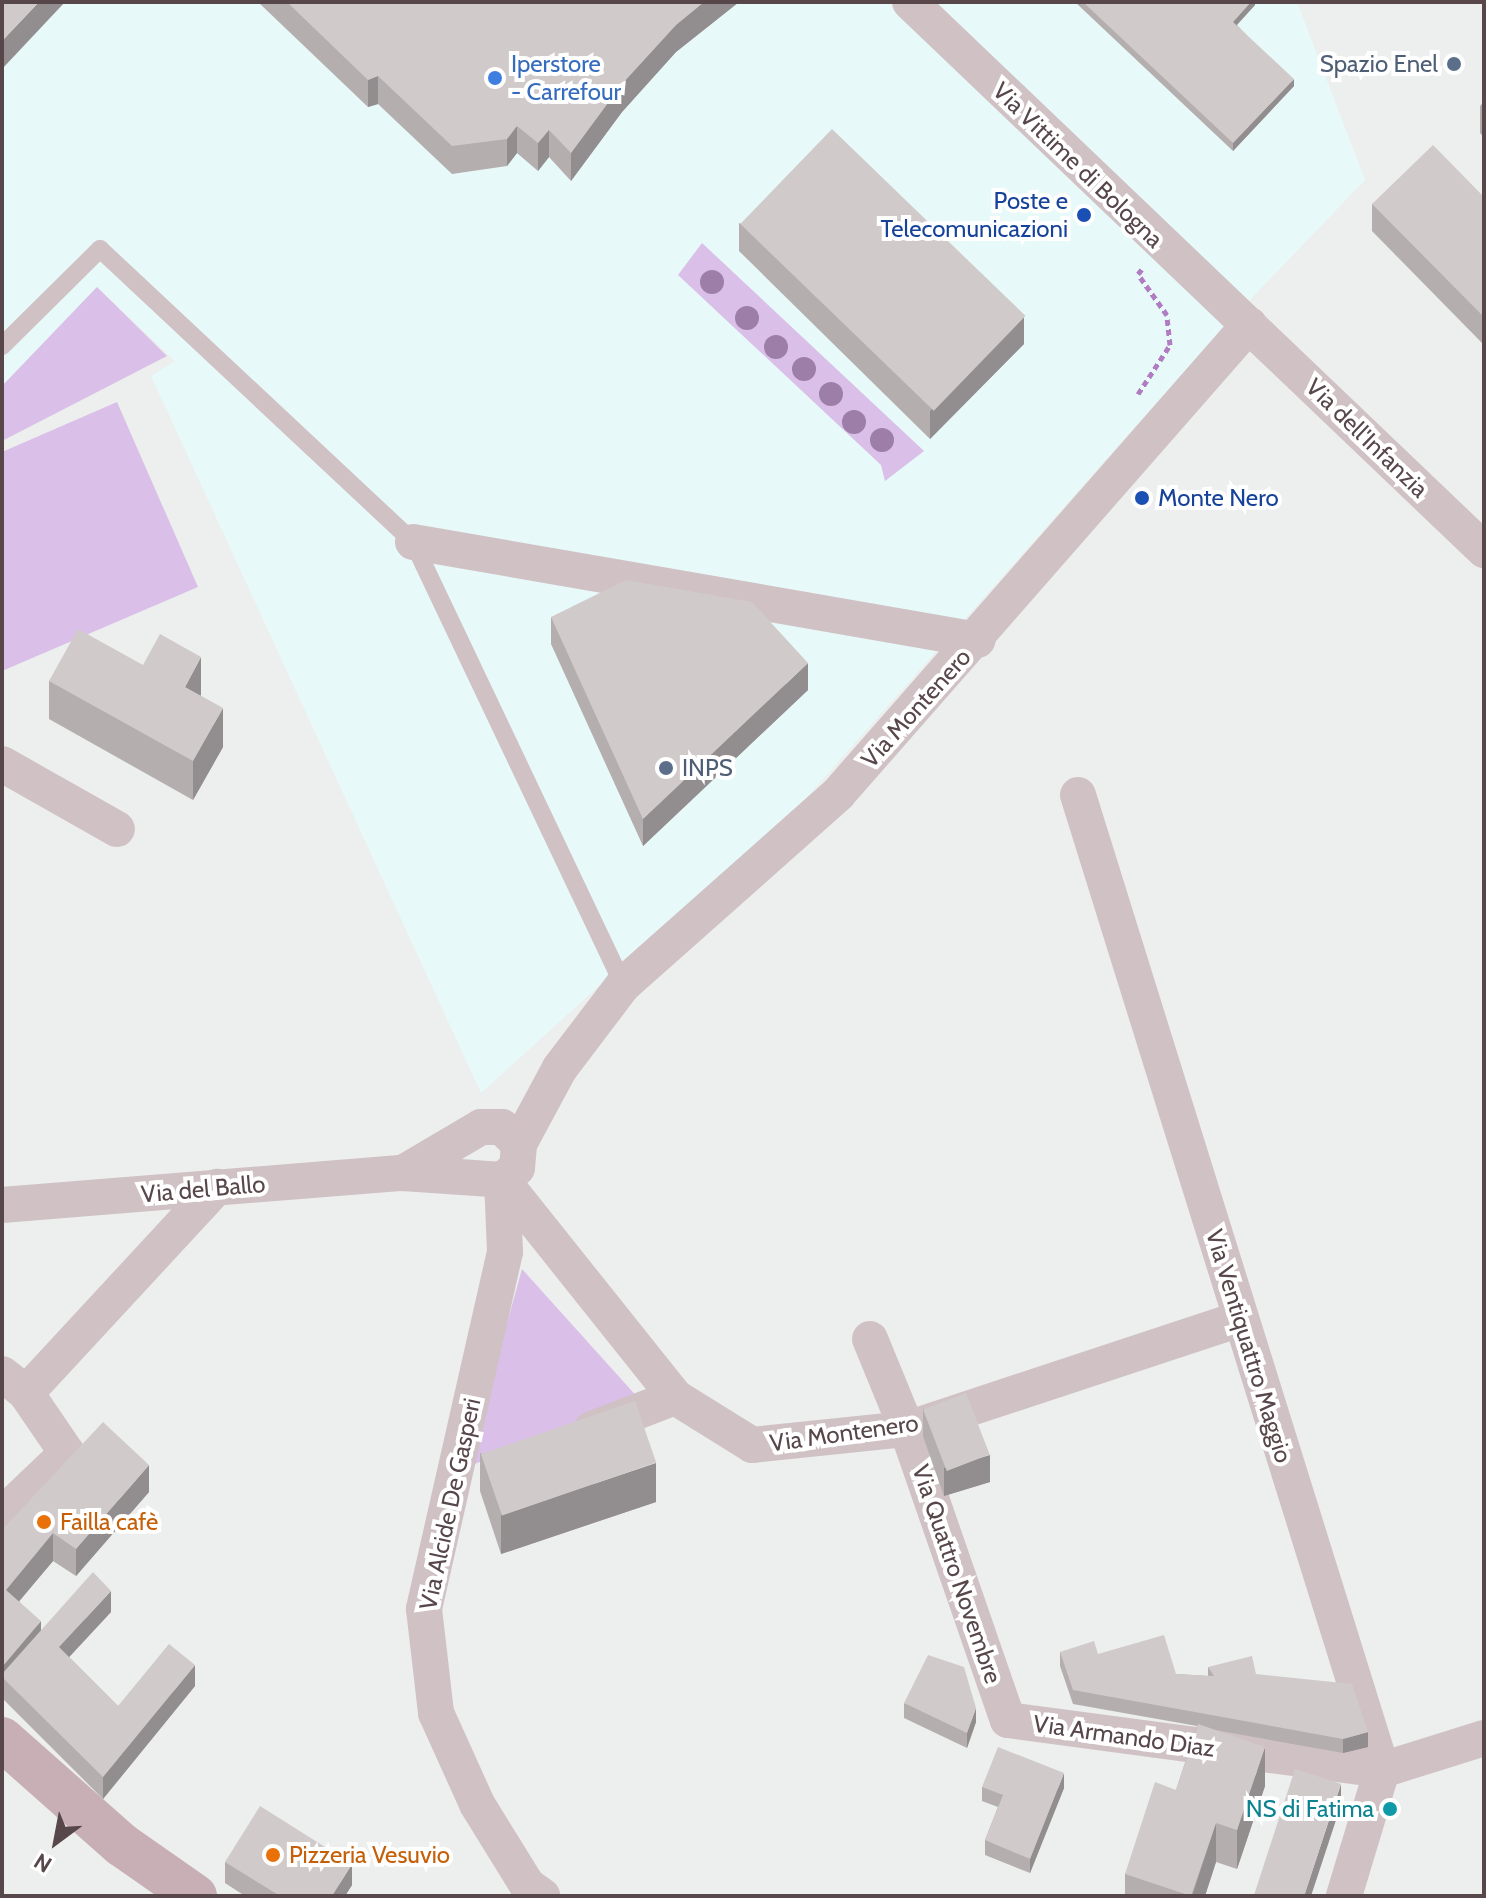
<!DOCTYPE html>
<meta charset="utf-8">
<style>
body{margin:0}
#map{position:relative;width:1486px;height:1898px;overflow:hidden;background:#ecefed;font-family:Cabin,sans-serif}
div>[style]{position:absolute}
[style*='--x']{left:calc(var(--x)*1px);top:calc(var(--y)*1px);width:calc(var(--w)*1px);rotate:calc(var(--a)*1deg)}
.commercial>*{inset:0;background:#e7f9f8}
.green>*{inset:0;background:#dabfe8}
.path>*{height:5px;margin-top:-2.5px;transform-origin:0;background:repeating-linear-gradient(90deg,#b27cc2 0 6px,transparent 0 10px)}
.lane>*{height:18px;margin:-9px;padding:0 9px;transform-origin:9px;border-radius:9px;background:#d0c1c5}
.street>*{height:36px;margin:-18px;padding:0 18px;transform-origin:18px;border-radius:18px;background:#d0c1c5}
.primary>*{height:44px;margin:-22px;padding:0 22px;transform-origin:22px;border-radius:22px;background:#c8afb5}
.trees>*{width:24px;height:24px;margin:-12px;border-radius:50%;background:#9d7ea8}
.wall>*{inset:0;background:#b4aeaf}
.shaded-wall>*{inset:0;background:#928d8e}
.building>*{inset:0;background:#d1cacb;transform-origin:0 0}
.dots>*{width:22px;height:22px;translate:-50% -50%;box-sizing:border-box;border:4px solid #fff;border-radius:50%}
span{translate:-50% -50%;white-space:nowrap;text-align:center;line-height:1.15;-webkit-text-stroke:8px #fff;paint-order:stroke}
.shop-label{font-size:24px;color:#366cbe}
.left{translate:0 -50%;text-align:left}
.service-label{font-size:24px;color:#4e5e75}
.right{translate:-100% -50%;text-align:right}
.street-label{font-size:24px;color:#57474b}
.transit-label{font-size:24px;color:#164399}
.food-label{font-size:24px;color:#c56008}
.culture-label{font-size:24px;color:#0d838f}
.frame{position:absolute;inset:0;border:4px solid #57474b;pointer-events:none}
.north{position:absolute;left:16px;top:1802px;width:80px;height:80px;-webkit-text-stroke:6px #fff;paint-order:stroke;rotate:212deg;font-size:22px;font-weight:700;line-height:32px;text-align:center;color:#57474b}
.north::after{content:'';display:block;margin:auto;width:28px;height:36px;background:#57474b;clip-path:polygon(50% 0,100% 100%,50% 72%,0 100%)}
</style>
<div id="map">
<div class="commercial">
<i style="clip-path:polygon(2px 2px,1297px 2px,1365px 180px,1220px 331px,807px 797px,481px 1093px,151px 376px,175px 361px,97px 287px,2px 386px)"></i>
</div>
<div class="green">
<i style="clip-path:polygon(702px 243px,924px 451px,885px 481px,881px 465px,678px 275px)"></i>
<i style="clip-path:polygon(97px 287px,167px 356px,2px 441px,2px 386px)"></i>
<i style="clip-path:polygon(117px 402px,198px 587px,2px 671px,2px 452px)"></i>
<i style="clip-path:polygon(522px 1269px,640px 1400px,467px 1467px)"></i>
</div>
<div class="path">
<i style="--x:1138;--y:394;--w:59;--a:-56.9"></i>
<i style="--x:1170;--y:345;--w:30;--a:-96"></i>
<i style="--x:1167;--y:315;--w:50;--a:-125.3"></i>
<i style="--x:1138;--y:274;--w:6;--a:-51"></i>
</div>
<div class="lane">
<i style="--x:2;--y:346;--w:138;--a:-44.7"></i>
<i style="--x:100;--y:249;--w:429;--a:43.1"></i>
<i style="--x:413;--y:542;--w:490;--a:64.6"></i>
</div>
<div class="street">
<i style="--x:910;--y:2;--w:794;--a:43.67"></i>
<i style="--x:413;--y:542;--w:573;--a:9.84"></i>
<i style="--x:2;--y:764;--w:132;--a:29.5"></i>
<i style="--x:1078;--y:795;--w:1021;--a:72.68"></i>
<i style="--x:1382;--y:1770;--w:132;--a:106.8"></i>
<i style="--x:519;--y:1144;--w:86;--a:-61.7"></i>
<i style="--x:560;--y:1068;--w:104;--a:-52.8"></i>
<i style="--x:623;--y:985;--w:288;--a:-41.6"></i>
<i style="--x:838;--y:794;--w:624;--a:-48.77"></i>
<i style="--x:502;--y:1180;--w:278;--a:51.4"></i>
<i style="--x:675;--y:1397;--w:91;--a:31.9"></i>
<i style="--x:752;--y:1445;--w:156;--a:-5.9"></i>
<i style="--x:907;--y:1429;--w:351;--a:-18.3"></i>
<i style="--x:502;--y:1180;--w:72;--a:87.6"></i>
<i style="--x:505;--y:1252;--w:366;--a:102.8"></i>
<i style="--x:424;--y:1609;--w:105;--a:83.4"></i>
<i style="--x:436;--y:1713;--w:100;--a:65.7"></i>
<i style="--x:477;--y:1804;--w:95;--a:58.3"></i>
<i style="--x:527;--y:1885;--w:19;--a:36"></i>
<i style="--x:2;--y:1205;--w:402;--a:-4.6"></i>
<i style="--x:403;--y:1173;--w:99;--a:4"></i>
<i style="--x:502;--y:1180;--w:19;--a:-39"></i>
<i style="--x:517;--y:1168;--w:24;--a:-85"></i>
<i style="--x:519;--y:1144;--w:24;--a:-135"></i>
<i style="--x:502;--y:1127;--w:21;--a:180"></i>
<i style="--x:481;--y:1127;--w:91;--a:149.5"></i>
<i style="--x:870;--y:1339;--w:97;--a:67.7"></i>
<i style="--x:907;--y:1429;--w:308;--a:70.9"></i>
<i style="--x:1008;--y:1720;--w:377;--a:7.6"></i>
<i style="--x:1382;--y:1770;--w:107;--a:-17.4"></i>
<i style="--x:2;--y:1374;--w:31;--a:38"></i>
<i style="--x:26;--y:1393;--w:73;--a:55.7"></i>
<i style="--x:67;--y:1453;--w:90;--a:136.4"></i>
<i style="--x:26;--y:1393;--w:281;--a:-47.2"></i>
<i style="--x:592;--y:1429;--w:89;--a:-21.1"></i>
</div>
<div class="primary">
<i style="--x:2;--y:1739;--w:160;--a:41.5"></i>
<i style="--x:122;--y:1845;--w:89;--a:34.9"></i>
</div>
<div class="trees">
<i style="left:712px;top:282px"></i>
<i style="left:747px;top:318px"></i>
<i style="left:776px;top:347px"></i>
<i style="left:804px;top:369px"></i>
<i style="left:831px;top:394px"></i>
<i style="left:854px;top:422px"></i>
<i style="left:882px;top:440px"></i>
</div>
<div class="wall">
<i style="clip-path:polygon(258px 2px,739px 2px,676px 52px,622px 112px,571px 181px,549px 157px,538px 171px,517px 153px,507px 166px,452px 174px,378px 104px,368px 107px)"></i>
<i style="clip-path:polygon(1075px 2px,1255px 2px,1255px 5px,1237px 25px,1294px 86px,1233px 151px)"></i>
<i style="clip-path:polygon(1484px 101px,1484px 138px,1480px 133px,1480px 106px)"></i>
<i style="clip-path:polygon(1484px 197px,1484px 345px,1372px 231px,1372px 204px)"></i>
<i style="clip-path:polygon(739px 223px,1024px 344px,930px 439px,739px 251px)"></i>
<i style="clip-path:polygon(551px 617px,808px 690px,643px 846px,551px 644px)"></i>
<i style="clip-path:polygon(143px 665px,201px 696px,223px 747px,193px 800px,49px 719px,49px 681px)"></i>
<i style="clip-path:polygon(923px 1408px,990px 1482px,944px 1496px,923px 1436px)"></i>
<i style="clip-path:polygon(480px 1453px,656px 1502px,501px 1554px,480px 1491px)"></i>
<i style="clip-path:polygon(149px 1492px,76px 1576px,53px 1561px,19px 1601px,41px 1630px,111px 1612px,69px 1657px,118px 1706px,195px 1686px,103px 1799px,2px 1698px,2px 1530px)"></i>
<i style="clip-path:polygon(1060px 1652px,1098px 1654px,1176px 1674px,1208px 1676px,1208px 1667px,1256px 1674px,1368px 1747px,1343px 1753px,1215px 1730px,1265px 1786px,1237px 1869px,1216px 1862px,1205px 1896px,1125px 1896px,1125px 1874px,1176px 1790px,1197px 1726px,1073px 1704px,1060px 1666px)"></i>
<i style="clip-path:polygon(904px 1703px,976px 1722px,967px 1748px,904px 1718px)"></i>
<i style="clip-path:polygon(982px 1787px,1064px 1788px,1030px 1873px,985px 1855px,985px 1840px,998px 1807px,982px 1801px)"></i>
<i style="clip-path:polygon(225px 1862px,352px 1885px,345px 1896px,245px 1896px,225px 1883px)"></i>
</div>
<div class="shaded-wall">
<i style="clip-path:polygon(39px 2px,65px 2px,2px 69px,2px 41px)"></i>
<i style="clip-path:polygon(704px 2px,739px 2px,676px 52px,622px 112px,571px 181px,571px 153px,622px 84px,676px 25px)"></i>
<i style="clip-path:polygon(1251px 2px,1255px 2px,1255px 5px,1233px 29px,1233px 22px)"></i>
<i style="clip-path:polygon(378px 76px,378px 104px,368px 107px,368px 80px)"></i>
<i style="clip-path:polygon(1294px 79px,1294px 86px,1233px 151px,1233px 143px)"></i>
<i style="clip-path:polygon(517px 126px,517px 153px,507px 166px,507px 139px)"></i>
<i style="clip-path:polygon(549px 130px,549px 157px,538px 171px,538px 143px)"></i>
<i style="clip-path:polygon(1024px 317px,1024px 344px,930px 439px,930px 411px)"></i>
<i style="clip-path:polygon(201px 657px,201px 695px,185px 725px,185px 687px)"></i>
<i style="clip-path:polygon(808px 663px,808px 690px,643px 846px,643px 819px)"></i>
<i style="clip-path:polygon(223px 708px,223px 747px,193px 800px,193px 761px)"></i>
<i style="clip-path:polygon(990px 1455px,990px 1482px,944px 1496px,944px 1468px)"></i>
<i style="clip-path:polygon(656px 1463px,656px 1502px,501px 1554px,501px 1515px)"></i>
<i style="clip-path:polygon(149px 1465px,149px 1492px,76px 1576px,76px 1549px)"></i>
<i style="clip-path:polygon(53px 1533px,53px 1561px,6px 1617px,6px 1590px)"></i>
<i style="clip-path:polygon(111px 1591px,111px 1612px,59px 1668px,59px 1647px)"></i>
<i style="clip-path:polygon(41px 1621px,41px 1649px,2px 1677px,2px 1667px)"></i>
<i style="clip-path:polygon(195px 1665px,195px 1686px,103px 1799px,103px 1777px)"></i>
<i style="clip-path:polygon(976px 1708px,976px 1722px,967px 1748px,967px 1733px)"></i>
<i style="clip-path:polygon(1368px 1732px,1368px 1747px,1343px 1753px,1343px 1739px)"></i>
<i style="clip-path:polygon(1265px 1747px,1265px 1786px,1237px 1869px,1237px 1830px)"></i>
<i style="clip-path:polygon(1064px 1773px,1064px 1788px,1030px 1873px,1030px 1859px)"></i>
<i style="clip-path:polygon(1341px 1784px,1341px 1805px,1311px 1896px,1304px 1896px)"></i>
<i style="clip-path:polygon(1216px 1823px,1216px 1862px,1205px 1896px,1192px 1896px)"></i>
<i style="clip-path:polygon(352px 1864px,352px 1885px,345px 1896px,332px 1896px)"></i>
</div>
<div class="building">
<i style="clip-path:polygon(2px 2px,39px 2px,2px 41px)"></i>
<i style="clip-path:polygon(287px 2px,704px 2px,676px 25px,622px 84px,571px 153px,549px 130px,538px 143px,517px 126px,507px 139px,452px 146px,378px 76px,368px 80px)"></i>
<i style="clip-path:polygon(1083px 2px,1251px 2px,1233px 22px,1294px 79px,1233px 143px)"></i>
<i style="left:832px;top:129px;width:269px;height:132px;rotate:44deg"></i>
<i style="clip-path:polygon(1433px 145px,1484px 197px,1484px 317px,1372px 204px)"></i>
<i style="clip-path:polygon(626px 580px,752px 602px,808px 663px,643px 819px,551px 617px)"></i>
<i style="clip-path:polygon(78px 629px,143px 665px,160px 634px,201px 657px,185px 687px,223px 708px,193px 761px,49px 681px)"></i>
<i style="left:966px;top:1393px;width:66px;height:46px;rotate:69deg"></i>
<i style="left:635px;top:1401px;width:65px;height:163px;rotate:71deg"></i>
<i style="clip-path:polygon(103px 1422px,149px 1465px,76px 1549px,53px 1533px,6px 1590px,41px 1621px,2px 1667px,2px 1530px)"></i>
<i style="clip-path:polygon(93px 1572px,111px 1591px,59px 1647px,118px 1706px,169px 1644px,195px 1665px,103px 1777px,2px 1677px,2px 1674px)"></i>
<i style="clip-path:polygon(1164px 1635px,1176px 1674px,1214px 1676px,1208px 1667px,1252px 1656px,1256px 1674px,1352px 1684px,1368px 1732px,1343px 1739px,1073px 1690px,1060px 1652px,1094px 1641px,1098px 1654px)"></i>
<i style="clip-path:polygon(928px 1655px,964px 1667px,976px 1708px,967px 1733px,904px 1703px)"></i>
<i style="clip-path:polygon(1198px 1724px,1265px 1747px,1237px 1830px,1216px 1823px,1191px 1896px,1125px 1874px,1155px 1782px,1176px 1790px)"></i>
<i style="clip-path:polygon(998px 1747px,1064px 1773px,1030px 1859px,985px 1840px,1003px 1795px,982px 1787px)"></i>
<i style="left:1295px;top:1769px;width:48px;height:134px;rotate:18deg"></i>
<i style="clip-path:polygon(260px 1806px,352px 1864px,332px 1896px,280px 1896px,225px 1862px)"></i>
</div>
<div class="dots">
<i style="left:1454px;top:64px;background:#5c6f8a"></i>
<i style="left:495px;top:78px;background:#3f7fe0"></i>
<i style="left:1084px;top:215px;background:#1a4fb4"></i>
<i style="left:1142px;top:498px;background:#1a4fb4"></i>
<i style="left:666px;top:768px;background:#5c6f8a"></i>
<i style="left:44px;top:1522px;background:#e8710a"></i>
<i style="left:1390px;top:1809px;background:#0f9aa8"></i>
<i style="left:273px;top:1855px;background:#e8710a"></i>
</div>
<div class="shop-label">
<span class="left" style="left:511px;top:78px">Iperstore<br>- Carrefour</span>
</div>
<div class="service-label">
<span class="right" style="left:1438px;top:64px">Spazio Enel</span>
<span class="left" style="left:682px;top:768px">INPS</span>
</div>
<div class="street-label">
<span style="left:1078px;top:165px;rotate:44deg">Via Vittime di Bologna</span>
<span style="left:1367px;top:438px;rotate:44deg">Via dell'Infanzia</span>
<span style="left:916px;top:708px;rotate:-48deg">Via Montenero</span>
<span style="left:203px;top:1189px;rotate:-5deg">Via del Ballo</span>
<span style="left:1249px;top:1346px;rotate:73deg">Via Ventiquattro Maggio</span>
<span style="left:844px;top:1433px;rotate:-8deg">Via Montenero</span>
<span style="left:450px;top:1504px;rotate:-78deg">Via Alcide De Gasperi</span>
<span style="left:957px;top:1574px;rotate:71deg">Via Quattro Novembre</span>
<span style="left:1124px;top:1736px;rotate:8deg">Via Armando Diaz</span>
</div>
<div class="transit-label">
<span class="right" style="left:1068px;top:215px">Poste e<br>Telecomunicazioni</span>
<span class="left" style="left:1158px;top:498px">Monte Nero</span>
</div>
<div class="food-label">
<span class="left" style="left:60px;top:1522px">Failla cafè</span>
<span class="left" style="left:289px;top:1855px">Pizzeria Vesuvio</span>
</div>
<div class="culture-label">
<span class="right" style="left:1374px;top:1809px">NS di Fatima</span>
</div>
<div class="frame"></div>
<div class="north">N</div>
</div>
